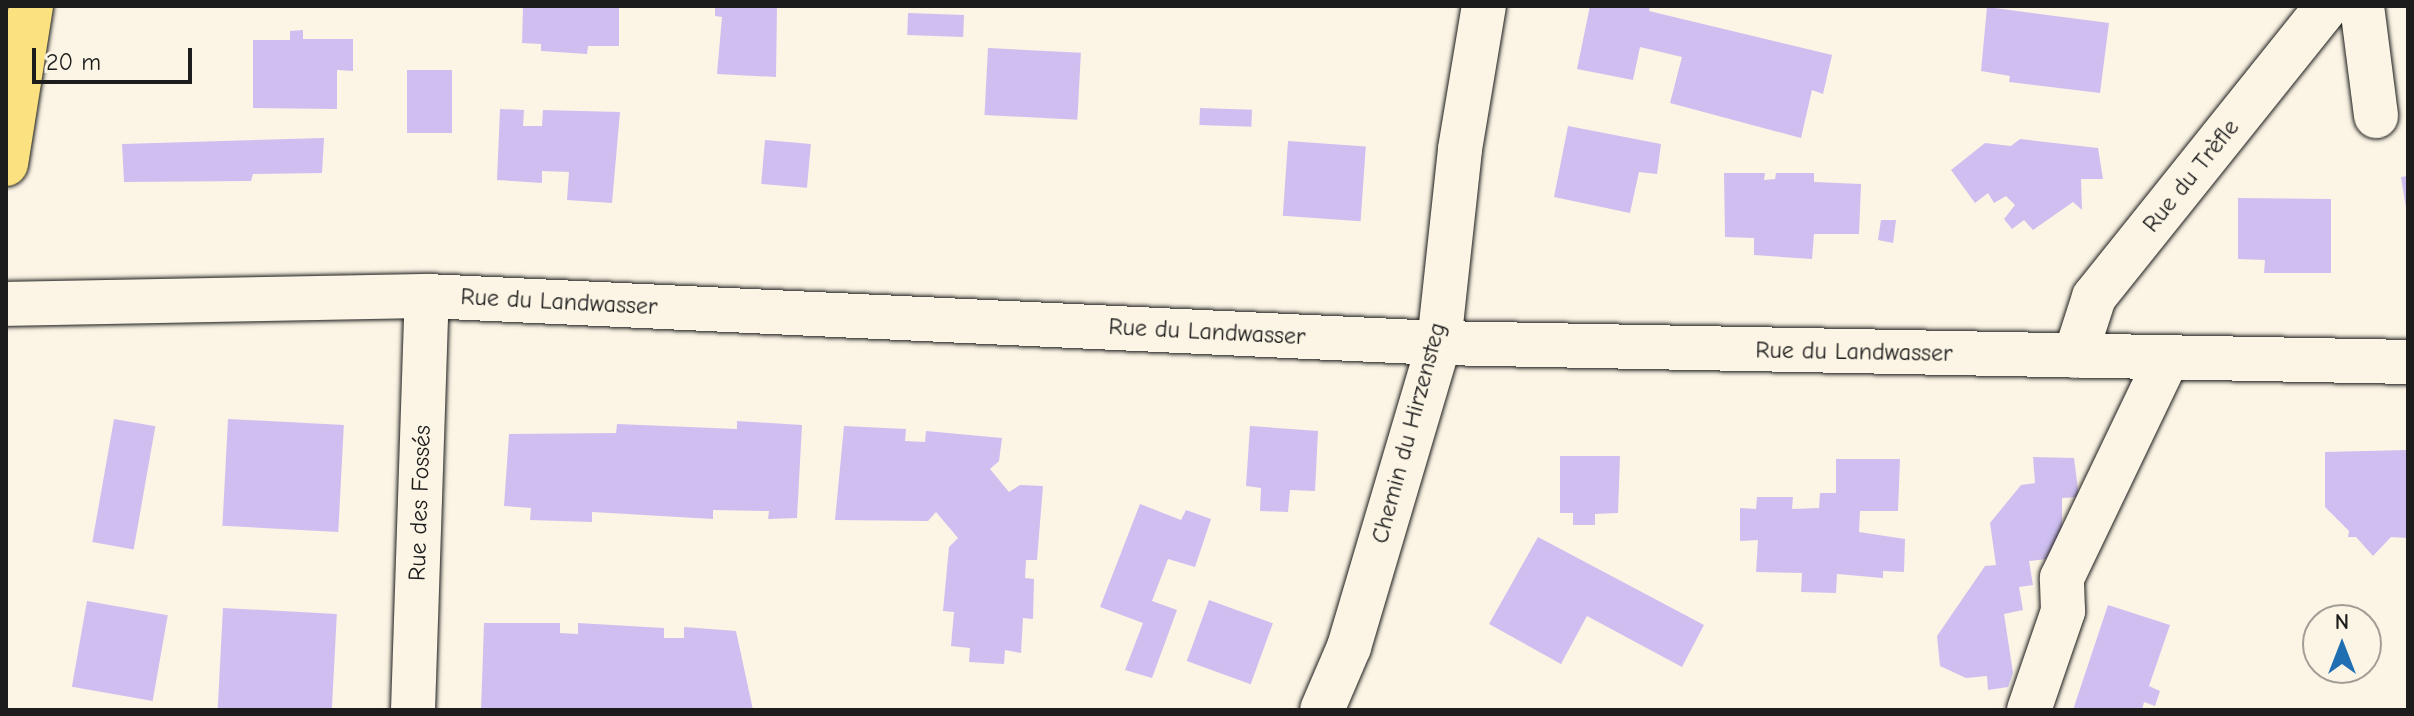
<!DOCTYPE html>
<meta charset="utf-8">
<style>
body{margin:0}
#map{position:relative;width:2414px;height:716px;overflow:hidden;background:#fcf5e5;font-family:"Comic Neue",sans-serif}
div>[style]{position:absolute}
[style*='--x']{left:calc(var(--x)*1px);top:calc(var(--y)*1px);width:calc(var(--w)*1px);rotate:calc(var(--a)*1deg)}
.building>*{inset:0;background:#cfbff0;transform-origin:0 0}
.roads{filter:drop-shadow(0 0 2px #1c1c1c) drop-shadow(0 0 2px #1c1c1c)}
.minor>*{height:44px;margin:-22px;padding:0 22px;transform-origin:22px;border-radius:22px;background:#fcf5e5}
.major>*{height:44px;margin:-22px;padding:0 22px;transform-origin:22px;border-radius:22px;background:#fbe180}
span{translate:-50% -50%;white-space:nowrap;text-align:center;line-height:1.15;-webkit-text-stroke:6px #fcf5e5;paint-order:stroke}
.street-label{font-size:24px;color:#1c1c1c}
.frame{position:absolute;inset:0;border:8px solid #1c1c1c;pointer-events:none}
.north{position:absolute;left:2302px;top:604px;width:80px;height:80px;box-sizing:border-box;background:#fcf5e5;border:2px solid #a29e95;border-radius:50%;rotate:0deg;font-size:22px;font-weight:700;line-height:32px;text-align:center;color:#1c1c1c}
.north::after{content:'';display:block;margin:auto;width:28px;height:36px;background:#1f6fb2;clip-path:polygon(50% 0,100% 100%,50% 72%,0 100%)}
.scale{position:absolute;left:32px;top:48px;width:160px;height:36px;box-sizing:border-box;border:4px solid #1c1c1c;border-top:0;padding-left:10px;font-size:24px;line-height:28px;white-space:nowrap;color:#1c1c1c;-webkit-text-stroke:6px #fcf5e5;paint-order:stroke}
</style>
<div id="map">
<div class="building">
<i style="clip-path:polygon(523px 6px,619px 6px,619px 46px,588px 46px,587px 54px,541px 51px,541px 44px,522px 43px)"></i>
<i style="clip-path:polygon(715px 6px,777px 6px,776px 77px,717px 74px,722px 17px,715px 16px)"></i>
<i style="clip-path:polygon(1590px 6px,1650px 6px,1649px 11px,1832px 55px,1823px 94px,1812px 90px,1801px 138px,1670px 103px,1682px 57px,1640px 47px,1633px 80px,1577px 69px)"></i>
<i style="clip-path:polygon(1987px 7px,2109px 23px,2100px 93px,2009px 82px,2010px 76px,1981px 71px)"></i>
<i style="left:908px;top:13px;width:56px;height:22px;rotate:2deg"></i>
<i style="clip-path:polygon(303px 30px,303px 39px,353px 39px,353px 71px,337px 70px,337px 109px,253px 108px,253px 40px,290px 40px,290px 31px)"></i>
<i style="left:988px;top:48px;width:93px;height:67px;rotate:3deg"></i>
<i style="left:452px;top:70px;width:63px;height:45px;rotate:90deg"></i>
<i style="left:1200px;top:108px;width:52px;height:17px;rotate:2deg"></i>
<i style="clip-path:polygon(500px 109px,524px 110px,523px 126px,542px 126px,543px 110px,620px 112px,612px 203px,567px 200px,569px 172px,542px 171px,542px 183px,497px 180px)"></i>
<i style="clip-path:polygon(1568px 126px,1661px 144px,1657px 174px,1639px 172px,1630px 213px,1554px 197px)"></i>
<i style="clip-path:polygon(324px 138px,322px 173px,253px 174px,251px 181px,124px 182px,122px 144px)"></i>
<i style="clip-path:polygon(2020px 139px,2098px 148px,2103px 179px,2081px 179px,2082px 210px,2073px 202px,2033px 230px,2024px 220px,2012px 229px,2004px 219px,2015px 205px,2006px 196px,1994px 203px,1988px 193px,1975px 203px,1951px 170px,1985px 143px,2011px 146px)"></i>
<i style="left:765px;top:140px;width:46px;height:44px;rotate:5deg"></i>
<i style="left:1288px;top:141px;width:78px;height:75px;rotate:4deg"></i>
<i style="clip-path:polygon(1724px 173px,1765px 173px,1764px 180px,1775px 179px,1776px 173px,1814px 173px,1814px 182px,1861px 184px,1859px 234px,1814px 234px,1812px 259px,1754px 255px,1754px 238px,1725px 237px)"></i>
<i style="clip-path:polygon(2408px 176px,2408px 208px,2406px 208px,2401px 177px)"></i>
<i style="clip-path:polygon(2238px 198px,2331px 199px,2331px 273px,2264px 273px,2265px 260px,2238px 259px)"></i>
<i style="clip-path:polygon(1881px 220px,1896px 220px,1893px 243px,1878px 240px)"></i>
<i style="left:114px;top:419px;width:42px;height:125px;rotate:10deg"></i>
<i style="left:228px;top:419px;width:116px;height:107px;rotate:3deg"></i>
<i style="clip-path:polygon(737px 421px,802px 425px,797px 518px,768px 519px,769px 511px,713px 510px,713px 519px,592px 512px,592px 522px,530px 520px,531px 508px,504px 506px,509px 434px,616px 433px,617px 424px,737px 429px)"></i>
<i style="clip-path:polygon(844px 426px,906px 429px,905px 441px,925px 442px,926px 431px,1002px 438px,999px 461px,990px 469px,1009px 492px,1020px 485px,1043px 486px,1037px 560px,1026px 560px,1025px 578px,1034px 579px,1033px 619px,1023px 618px,1021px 653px,1005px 650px,1004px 664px,969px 662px,970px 648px,951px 646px,954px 612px,943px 611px,949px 547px,958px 538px,936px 512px,928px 521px,835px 520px)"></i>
<i style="clip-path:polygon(1250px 426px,1318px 431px,1315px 491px,1290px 490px,1288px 512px,1260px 511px,1261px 488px,1246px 486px)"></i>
<i style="clip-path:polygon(2407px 450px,2408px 538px,2391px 537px,2373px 556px,2356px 537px,2348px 537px,2349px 531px,2325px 507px,2325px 452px)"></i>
<i style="clip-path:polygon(1560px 456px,1620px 456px,1618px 513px,1595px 514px,1595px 525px,1573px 525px,1573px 513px,1560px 513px)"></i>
<i style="clip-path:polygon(2033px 457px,2074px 458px,2079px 497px,2062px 498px,2062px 536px,2046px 559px,2029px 561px,2033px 585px,2019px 587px,2023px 610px,2004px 614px,2013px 673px,2008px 687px,1988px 690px,1987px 676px,1966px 678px,1940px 666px,1937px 636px,1985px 566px,1996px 565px,1990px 523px,2021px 485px,2035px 483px)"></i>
<i style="clip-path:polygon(1836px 459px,1900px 459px,1898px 511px,1860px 511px,1859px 532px,1905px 539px,1904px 572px,1883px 571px,1883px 578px,1837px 574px,1836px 593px,1801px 592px,1802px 573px,1756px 572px,1758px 540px,1740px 541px,1740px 508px,1756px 509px,1757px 497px,1793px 497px,1792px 509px,1819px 508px,1820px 493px,1836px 493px)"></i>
<i style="clip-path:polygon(1140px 504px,1181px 520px,1186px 510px,1211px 519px,1195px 567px,1168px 559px,1152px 601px,1177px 610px,1152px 678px,1125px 670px,1143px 623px,1100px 607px)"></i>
<i style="clip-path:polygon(1538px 537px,1704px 625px,1682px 667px,1587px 616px,1561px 664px,1489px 624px)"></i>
<i style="left:1209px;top:600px;width:68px;height:65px;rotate:20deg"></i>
<i style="left:87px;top:601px;width:82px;height:87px;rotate:10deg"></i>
<i style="clip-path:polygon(2108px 605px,2170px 625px,2149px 686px,2160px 691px,2155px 706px,2144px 702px,2142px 710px,2073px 710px)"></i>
<i style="left:223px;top:608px;width:114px;height:102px;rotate:3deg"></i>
<i style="clip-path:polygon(484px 623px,560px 623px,560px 633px,578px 634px,578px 623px,664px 628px,664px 638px,684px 638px,684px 627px,736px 631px,753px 710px,481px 710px)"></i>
</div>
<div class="roads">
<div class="minor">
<i style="--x:2362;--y:6;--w:111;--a:82.7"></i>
<i style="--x:6;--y:304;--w:421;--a:-1.1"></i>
<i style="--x:427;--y:296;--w:1013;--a:2.66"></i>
<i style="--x:1439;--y:343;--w:969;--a:1.12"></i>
<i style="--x:2075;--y:356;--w:62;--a:-72.1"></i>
<i style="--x:2094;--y:297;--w:373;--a:-51.3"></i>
<i style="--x:413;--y:710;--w:414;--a:-88.1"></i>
<i style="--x:1322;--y:710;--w:69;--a:-66.8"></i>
<i style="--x:1349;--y:647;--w:317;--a:-73.5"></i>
<i style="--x:1439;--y:343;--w:195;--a:-83.8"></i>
<i style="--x:1460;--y:149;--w:145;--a:-80.5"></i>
<i style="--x:2029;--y:710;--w:105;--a:-71"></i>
<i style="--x:2063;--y:611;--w:33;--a:-92"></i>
<i style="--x:2062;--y:578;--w:241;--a:-64.4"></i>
</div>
<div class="major">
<i style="--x:6;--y:164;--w:160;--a:-81"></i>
</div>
</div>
<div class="street-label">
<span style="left:2191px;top:176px;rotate:-51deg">Rue du Trèfle</span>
<span style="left:559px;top:302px;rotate:3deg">Rue du Landwasser</span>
<span style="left:1207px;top:332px;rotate:3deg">Rue du Landwasser</span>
<span style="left:1854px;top:352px;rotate:1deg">Rue du Landwasser</span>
<span style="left:1409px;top:433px;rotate:-75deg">Chemin du Hirzensteg</span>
<span style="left:420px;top:503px;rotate:-88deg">Rue des Fossés</span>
</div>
<div class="frame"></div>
<div class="north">N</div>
<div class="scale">20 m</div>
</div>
